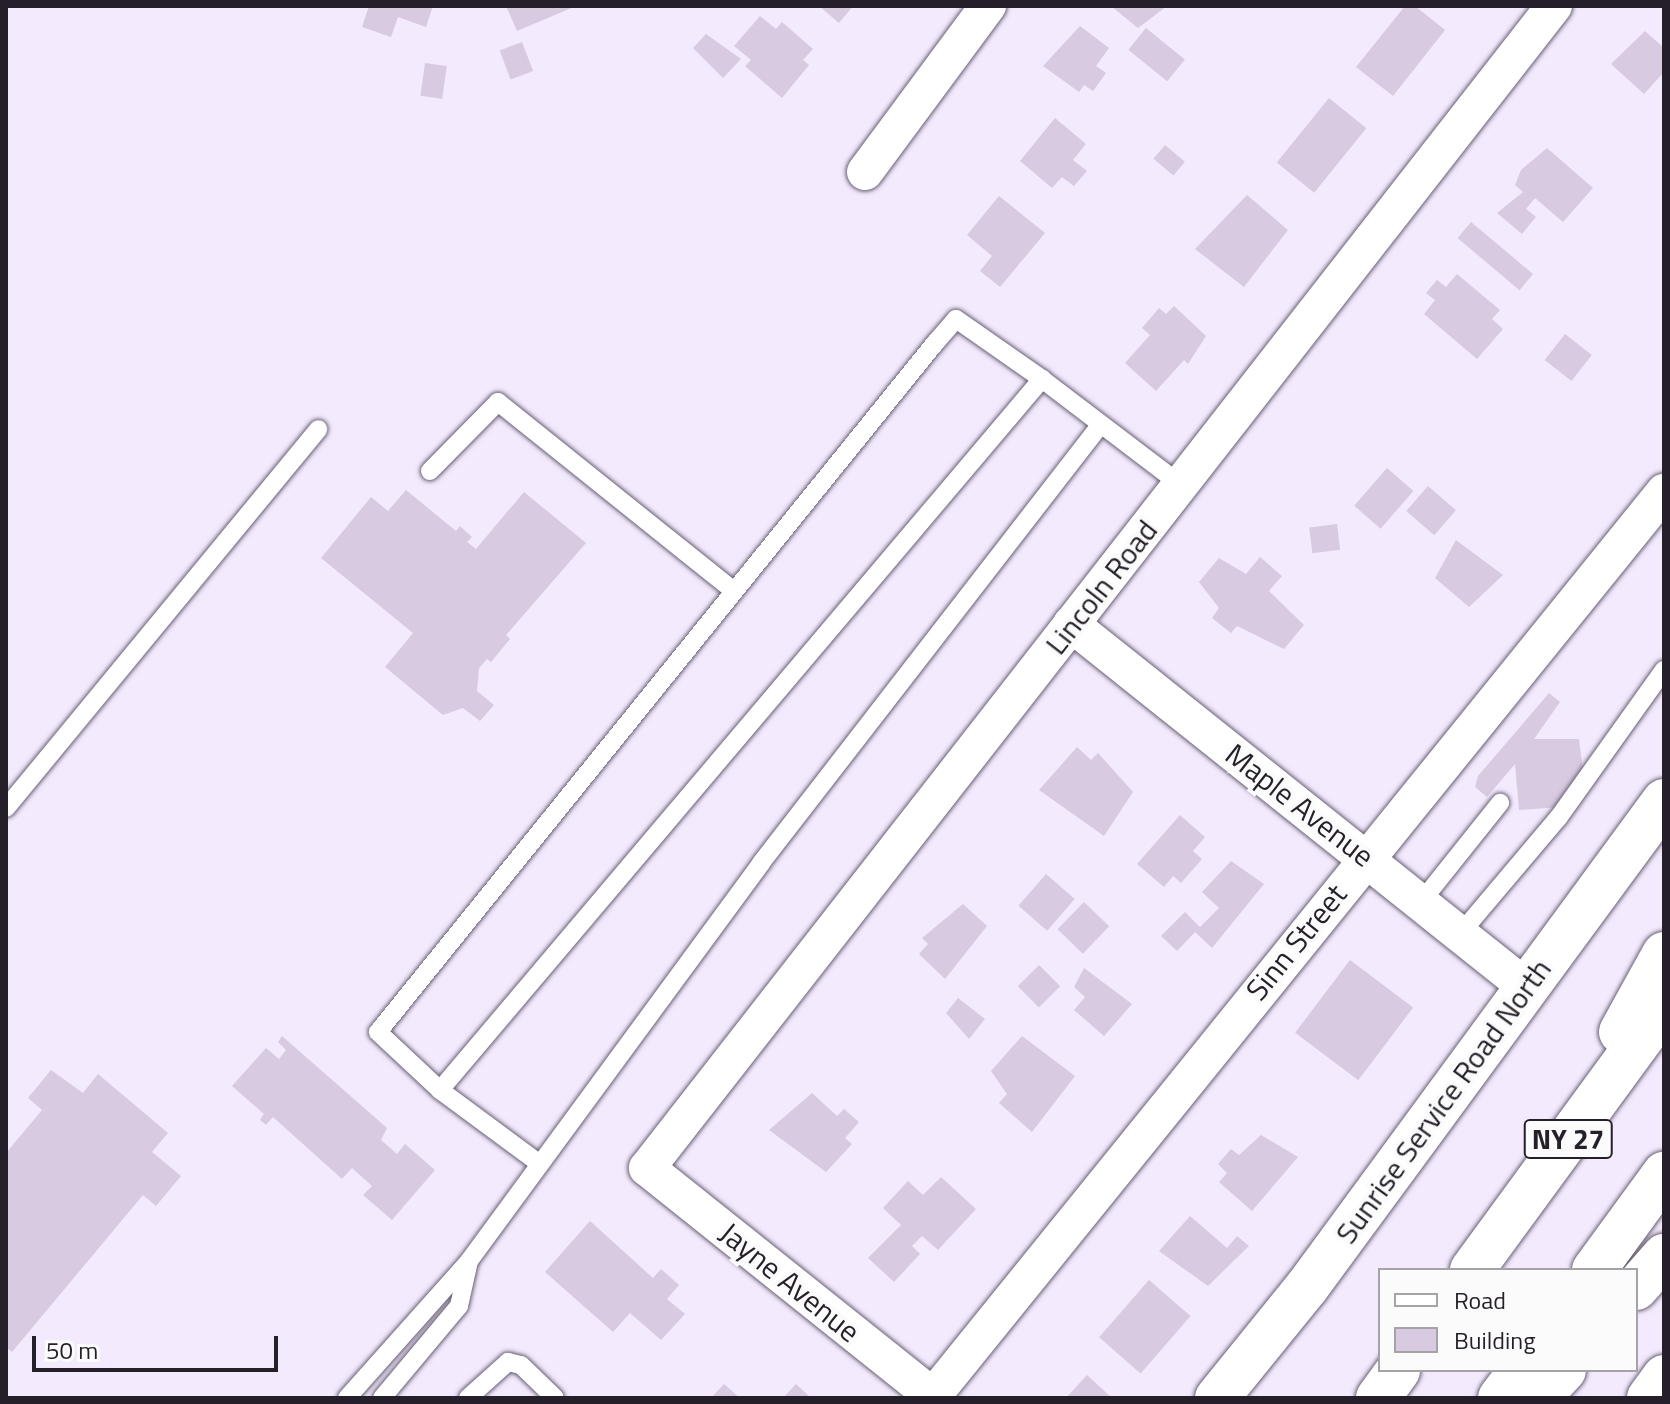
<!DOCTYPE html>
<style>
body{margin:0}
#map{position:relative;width:1670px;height:1404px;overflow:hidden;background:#f3eafd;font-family:"Titillium Web",sans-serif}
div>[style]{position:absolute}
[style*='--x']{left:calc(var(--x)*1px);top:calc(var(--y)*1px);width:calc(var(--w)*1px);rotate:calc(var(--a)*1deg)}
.building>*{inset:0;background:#d7cae1;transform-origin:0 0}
.roads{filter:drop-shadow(0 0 2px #695f74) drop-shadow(0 0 2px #695f74)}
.lane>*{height:18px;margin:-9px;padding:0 9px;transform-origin:9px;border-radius:9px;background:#fff}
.street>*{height:36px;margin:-18px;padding:0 18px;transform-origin:18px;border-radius:18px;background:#fff}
.secondary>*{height:44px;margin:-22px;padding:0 22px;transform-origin:22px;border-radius:22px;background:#fff}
.highway>*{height:44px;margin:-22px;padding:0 22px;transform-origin:22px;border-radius:22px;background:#fff}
span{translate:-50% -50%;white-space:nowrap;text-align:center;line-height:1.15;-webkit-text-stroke:8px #fbfbfb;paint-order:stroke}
.shield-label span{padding:2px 6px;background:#fbfbfb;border:2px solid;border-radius:6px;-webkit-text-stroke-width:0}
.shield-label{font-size:28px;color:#241f28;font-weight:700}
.street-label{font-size:30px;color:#241f28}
.frame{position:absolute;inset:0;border:8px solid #241f28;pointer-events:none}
.legend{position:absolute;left:1378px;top:1268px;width:260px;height:104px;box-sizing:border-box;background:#fbfbfb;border:2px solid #a5a3a7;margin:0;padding:10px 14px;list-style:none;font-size:24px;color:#241f28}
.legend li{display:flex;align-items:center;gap:16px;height:40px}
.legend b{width:40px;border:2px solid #a5a3a7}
.scale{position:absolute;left:32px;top:1336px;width:246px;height:36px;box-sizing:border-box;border:4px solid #241f28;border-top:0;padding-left:10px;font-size:24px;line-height:28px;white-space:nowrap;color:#241f28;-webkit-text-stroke:6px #fbfbfb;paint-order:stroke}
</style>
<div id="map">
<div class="building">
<i style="clip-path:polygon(369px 6px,433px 6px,426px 27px,398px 17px,391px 37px,362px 27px)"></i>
<i style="clip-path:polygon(506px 6px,576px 6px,517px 31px)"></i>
<i style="clip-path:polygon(819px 6px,853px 6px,839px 23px)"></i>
<i style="clip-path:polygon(1111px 6px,1167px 6px,1138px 28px)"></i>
<i style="clip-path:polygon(1405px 6px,1415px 6px,1445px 30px,1393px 96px,1356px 67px)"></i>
<i style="clip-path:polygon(760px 16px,776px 29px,782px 22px,813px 49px,803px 60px,809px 65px,782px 98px,745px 66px,751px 60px,734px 46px)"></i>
<i style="clip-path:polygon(1080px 26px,1109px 48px,1096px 66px,1106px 73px,1093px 91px,1084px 85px,1079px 92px,1043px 66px)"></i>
<i style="left:1146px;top:28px;width:50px;height:28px;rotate:39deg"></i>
<i style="clip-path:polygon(1645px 31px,1664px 48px,1664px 72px,1644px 94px,1611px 64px)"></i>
<i style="clip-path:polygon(706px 34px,741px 59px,723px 78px,693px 48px)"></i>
<i style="left:522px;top:42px;width:31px;height:24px;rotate:69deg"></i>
<i style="left:425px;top:63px;width:22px;height:33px;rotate:8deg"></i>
<i style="left:1329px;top:98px;width:48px;height:83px;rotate:39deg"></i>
<i style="clip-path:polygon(1055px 118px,1086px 144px,1073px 160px,1087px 171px,1074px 186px,1062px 177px,1052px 188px,1020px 161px)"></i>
<i style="left:1165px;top:145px;width:26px;height:18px;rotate:40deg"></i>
<i style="clip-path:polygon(1547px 148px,1593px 188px,1563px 222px,1535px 198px,1526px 209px,1536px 217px,1522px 234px,1497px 213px,1523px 192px,1515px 185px,1521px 170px)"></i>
<i style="clip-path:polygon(1247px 195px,1288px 230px,1244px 287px,1195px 249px)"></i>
<i style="clip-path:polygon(999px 196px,1045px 233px,1000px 287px,980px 271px,992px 256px,967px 235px)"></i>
<i style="left:1471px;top:222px;width:81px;height:21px;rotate:40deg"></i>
<i style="clip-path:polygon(1457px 274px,1500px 310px,1492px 319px,1503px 329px,1477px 359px,1424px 314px,1435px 300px,1426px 293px,1437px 280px,1446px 287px)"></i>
<i style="clip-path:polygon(1174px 306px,1206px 336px,1188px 364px,1184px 360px,1156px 391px,1125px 363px,1150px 335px,1142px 328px,1159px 308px,1166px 314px)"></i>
<i style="left:1565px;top:334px;width:34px;height:33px;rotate:38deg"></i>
<i style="left:1387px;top:468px;width:35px;height:50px;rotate:41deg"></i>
<i style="left:1428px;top:486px;width:37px;height:33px;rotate:41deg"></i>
<i style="clip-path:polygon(406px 490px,456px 531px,460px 526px,472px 537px,467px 542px,476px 549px,524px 492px,586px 543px,506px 635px,510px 639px,491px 662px,487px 659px,479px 668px,477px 691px,494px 705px,480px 721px,463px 708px,443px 715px,385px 667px,413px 633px,321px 558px,371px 497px,388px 511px)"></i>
<i style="left:1337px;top:524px;width:26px;height:28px;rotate:83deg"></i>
<i style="clip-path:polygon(1456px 540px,1503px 575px,1469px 607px,1435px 578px)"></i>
<i style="clip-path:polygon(1260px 557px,1282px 576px,1269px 591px,1304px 625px,1284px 649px,1237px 626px,1231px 633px,1212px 618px,1219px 608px,1199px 582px,1219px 558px,1246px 574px)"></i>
<i style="clip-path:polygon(1549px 693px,1560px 702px,1534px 739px,1579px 739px,1584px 779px,1560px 807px,1519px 810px,1515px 764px,1487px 797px,1475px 787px,1478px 776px)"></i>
<i style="clip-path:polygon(1077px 747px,1091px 760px,1098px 753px,1133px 792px,1104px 836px,1039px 790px)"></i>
<i style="clip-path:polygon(1180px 815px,1205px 837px,1193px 851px,1202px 859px,1181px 883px,1173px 876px,1164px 887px,1137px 864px)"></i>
<i style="clip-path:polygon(1231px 861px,1264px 884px,1212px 948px,1195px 932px,1177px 951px,1161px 936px,1185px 912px,1200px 927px,1219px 908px,1202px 892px)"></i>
<i style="left:1046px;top:874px;width:38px;height:42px;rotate:41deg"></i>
<i style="left:1084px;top:902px;width:35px;height:38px;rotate:44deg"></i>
<i style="clip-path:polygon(963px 904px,987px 926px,945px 979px,919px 954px,928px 944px,922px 938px)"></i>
<i style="left:1350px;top:960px;width:79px;height:91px;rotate:37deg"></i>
<i style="left:1039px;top:965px;width:30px;height:30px;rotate:45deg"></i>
<i style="clip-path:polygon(1084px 968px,1132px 1004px,1104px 1036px,1074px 1010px,1085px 997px,1074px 987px)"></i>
<i style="clip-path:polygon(958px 998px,985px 1019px,969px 1039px,946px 1013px)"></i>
<i style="clip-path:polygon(282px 1036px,387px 1128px,381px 1140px,397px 1154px,405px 1144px,435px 1170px,392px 1220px,363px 1195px,372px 1186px,352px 1168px,342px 1179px,273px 1117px,266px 1125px,260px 1120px,264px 1114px,232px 1086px,266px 1048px,279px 1059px,286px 1050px,278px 1042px)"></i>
<i style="clip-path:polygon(1022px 1036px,1075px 1076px,1032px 1132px,999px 1103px,1007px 1094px,991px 1071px)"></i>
<i style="clip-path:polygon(51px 1070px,83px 1093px,98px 1074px,168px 1133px,152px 1152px,181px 1176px,156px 1206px,143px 1195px,12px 1352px,6px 1347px,6px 1153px,42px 1110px,28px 1098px)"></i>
<i style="clip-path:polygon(812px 1093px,837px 1116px,844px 1109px,859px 1122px,845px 1138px,852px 1144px,826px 1172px,769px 1130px)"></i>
<i style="clip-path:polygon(1261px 1135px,1298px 1157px,1252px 1211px,1219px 1182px,1227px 1173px,1218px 1164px,1231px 1149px,1239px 1155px)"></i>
<i style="clip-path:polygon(941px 1177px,976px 1209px,938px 1250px,922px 1236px,912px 1246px,920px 1254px,894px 1282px,868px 1258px,901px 1225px,883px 1208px,908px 1181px,923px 1195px)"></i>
<i style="clip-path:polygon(1190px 1216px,1227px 1248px,1237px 1236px,1249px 1246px,1208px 1286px,1159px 1251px)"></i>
<i style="clip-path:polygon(590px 1221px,653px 1278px,661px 1269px,679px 1285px,667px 1299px,685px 1314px,661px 1340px,630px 1313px,613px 1332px,545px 1272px)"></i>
<i style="left:1149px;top:1280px;width:55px;height:76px;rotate:41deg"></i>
<i style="clip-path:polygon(1087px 1375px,1112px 1398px,1066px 1398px)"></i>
<i style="clip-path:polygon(724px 1384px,740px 1398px,711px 1398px)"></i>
<i style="clip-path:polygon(796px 1384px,811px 1398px,783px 1398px)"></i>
</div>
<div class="roads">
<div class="lane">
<i style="--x:1042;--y:379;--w:105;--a:-145.1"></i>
<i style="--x:956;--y:319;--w:32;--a:131"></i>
<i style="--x:935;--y:343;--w:886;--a:128.95"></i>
<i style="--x:378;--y:1032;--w:85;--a:43.1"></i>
<i style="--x:440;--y:1090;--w:932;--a:-49.75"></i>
<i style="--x:1042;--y:379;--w:175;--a:37.3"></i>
<i style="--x:430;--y:471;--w:97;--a:-45.4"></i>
<i style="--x:498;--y:402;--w:302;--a:38.7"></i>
<i style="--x:6;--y:808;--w:491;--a:-50.5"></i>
<i style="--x:1421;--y:902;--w:127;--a:-51.4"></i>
<i style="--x:1460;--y:934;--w:153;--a:-49.8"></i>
<i style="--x:1559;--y:817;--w:181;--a:-54.5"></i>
<i style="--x:440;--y:1090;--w:124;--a:36.5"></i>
<i style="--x:347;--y:1398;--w:183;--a:-48.3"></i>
<i style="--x:469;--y:1261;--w:494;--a:-53.7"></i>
<i style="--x:761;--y:863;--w:555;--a:-52.24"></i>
<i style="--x:382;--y:1398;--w:120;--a:-50.1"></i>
<i style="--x:459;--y:1306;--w:46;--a:-77.5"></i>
<i style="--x:468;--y:1398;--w:54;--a:-42"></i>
<i style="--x:508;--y:1362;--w:13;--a:13"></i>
<i style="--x:521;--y:1365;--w:47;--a:44.1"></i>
</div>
<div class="street">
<i style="--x:1554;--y:6;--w:1474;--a:127.97"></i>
<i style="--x:647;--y:1168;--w:366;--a:38.6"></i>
<i style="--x:933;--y:1396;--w:1163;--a:-51.04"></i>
<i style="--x:865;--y:172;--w:207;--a:-53.5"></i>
<i style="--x:1071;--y:624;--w:582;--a:38.58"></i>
</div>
<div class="secondary">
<i style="--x:1217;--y:1398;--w:143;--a:-51"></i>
<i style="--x:1307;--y:1287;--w:603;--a:-53.7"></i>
<i style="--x:1649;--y:1398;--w:26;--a:-54"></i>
</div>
<div class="highway">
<i style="--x:1621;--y:1032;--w:89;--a:-61.1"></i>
<i style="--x:1472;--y:1270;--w:325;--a:-53.8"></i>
<i style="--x:1594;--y:1270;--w:119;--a:-53.9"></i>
<i style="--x:1636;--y:1288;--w:43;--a:-48.8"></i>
<i style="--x:1378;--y:1398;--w:34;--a:-54"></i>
<i style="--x:1500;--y:1398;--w:35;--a:-53"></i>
<i style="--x:1538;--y:1398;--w:38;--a:-47"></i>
</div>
</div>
<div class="shield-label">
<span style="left:1568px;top:1139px">NY 27</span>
</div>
<div class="street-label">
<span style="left:1101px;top:587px;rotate:-52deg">Lincoln Road</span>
<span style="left:1300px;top:805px;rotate:38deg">Maple Avenue</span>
<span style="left:1296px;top:942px;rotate:-51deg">Sinn Street</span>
<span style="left:1443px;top:1101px;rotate:-54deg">Sunrise Service Road North</span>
<span style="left:790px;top:1282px;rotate:39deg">Jayne Avenue</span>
</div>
<div class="frame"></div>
<ul class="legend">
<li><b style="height:10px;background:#fff"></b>Road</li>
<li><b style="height:22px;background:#d7cae1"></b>Building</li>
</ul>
<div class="scale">50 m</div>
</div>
